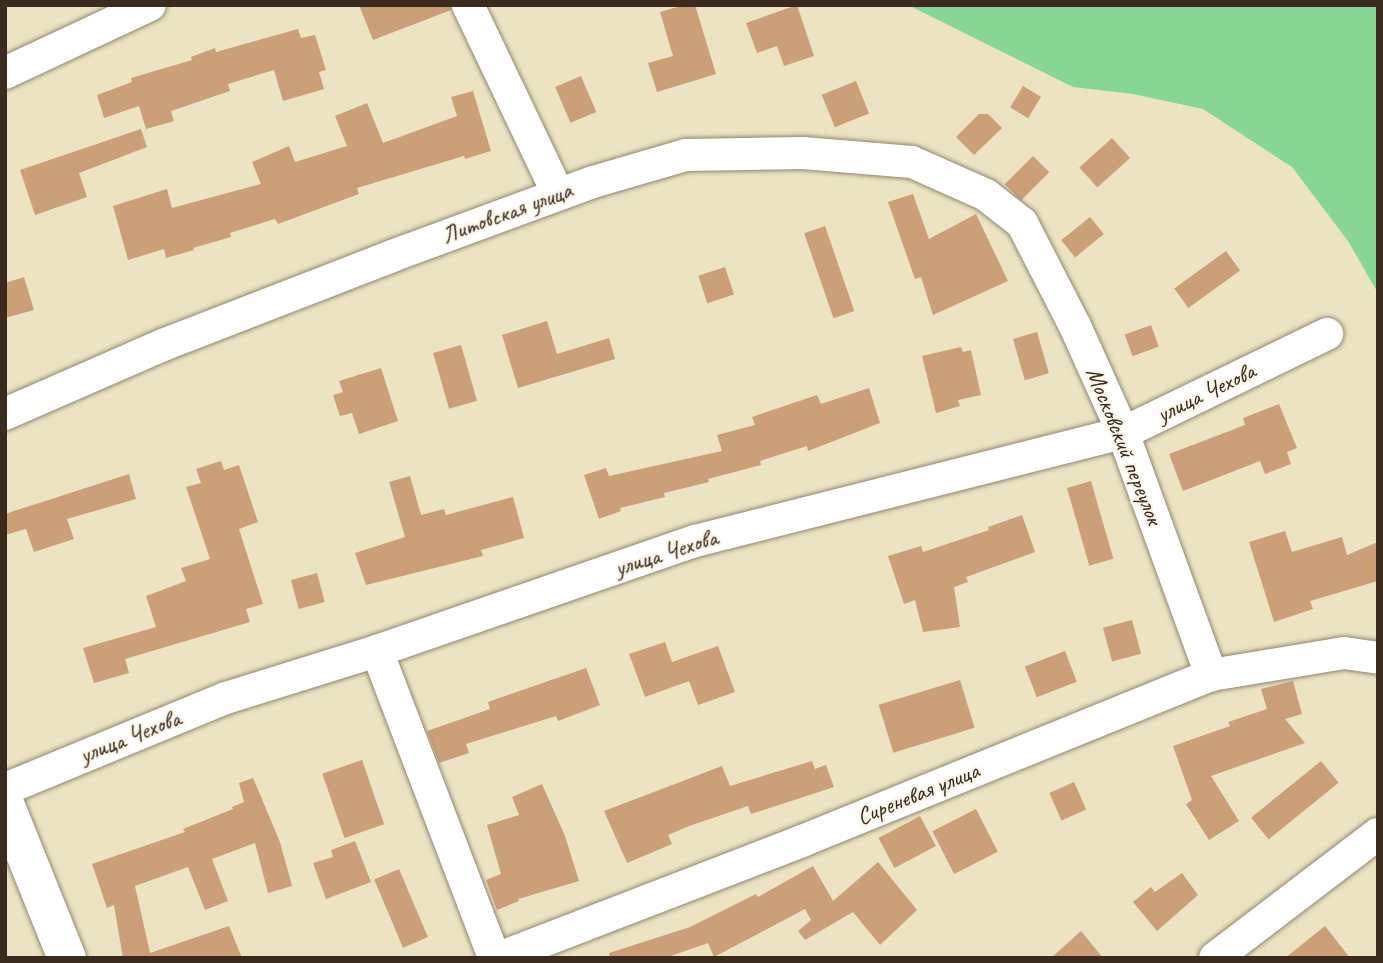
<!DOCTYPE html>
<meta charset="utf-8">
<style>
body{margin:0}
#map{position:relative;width:1383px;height:963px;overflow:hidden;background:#ebe3c2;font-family:Caveat,sans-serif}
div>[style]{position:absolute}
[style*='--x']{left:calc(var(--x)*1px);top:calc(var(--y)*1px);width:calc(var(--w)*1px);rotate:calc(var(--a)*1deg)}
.green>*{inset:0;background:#87d695}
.building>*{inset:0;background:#cba079;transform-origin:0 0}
.roads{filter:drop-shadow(0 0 2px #938670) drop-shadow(0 0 2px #938670)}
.minor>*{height:32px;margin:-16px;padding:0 16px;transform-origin:16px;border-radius:16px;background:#fff}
.tertiary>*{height:38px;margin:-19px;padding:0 19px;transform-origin:19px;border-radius:19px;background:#fff}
span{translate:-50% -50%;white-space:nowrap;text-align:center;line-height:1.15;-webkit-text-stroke:5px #fbf7ec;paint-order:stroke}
.street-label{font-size:24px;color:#3b2a1e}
.frame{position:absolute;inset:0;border:7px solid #3b2a1e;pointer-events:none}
</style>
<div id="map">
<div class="green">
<i style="clip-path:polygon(908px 5px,1378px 5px,1378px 293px,1348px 241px,1292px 167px,1203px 109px,1133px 94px,1073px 87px)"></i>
</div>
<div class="building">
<i style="clip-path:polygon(359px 5px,450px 5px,451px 10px,373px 40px)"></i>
<i style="clip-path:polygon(684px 5px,695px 5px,716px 74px,657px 92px,648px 63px,673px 56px,660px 12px)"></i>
<i style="clip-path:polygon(797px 5px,814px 56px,784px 66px,777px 46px,757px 53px,746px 23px)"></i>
<i style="clip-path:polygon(298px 29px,301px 38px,315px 35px,326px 70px,319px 72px,324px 89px,283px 101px,274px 70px,228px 84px,230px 91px,171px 111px,174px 121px,146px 129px,139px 106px,104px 118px,97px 95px,132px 82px,131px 78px,192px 60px,191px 57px,215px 48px,216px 52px)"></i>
<i style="left:581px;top:76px;width:39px;height:28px;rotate:67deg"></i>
<i style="left:856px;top:81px;width:35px;height:37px;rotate:68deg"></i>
<i style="left:1023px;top:86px;width:21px;height:25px;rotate:31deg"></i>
<i style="clip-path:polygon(473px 91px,491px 151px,465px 159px,464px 156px,357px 188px,359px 194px,278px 224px,275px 219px,230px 233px,231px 237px,193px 248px,194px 250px,166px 258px,164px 249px,128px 260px,113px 206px,167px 189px,172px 208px,261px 184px,252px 162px,289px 146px,295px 162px,347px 146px,335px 116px,367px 103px,383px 143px,457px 116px,451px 97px)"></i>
<i style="clip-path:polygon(979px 114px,988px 114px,1002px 128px,974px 155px,956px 137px)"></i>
<i style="clip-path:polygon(141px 129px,147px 147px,79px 173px,87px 197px,35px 215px,20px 170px)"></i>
<i style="left:1112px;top:138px;width:27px;height:44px;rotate:48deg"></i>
<i style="left:1033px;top:156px;width:23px;height:40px;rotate:45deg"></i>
<i style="clip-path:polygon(913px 194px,929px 239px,976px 214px,1008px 281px,933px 315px,921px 277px,915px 279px,888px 202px)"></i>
<i style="left:1090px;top:217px;width:22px;height:37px;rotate:51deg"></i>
<i style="left:825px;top:226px;width:90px;height:22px;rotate:71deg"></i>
<i style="left:1226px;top:251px;width:24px;height:64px;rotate:54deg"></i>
<i style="left:725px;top:267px;width:29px;height:28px;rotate:72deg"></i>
<i style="clip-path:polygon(24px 277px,34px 310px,5px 318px,5px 283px)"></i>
<i style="clip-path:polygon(547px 321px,557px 354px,609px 338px,615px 359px,518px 388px,502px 335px)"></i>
<i style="left:1151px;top:325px;width:23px;height:28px;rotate:70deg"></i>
<i style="left:1037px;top:332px;width:43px;height:25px;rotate:74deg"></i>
<i style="left:461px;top:345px;width:58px;height:29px;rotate:74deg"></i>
<i style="clip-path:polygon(961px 347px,963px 352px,971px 350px,981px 395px,958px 400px,960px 406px,936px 413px,922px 356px)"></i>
<i style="clip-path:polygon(381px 368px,398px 421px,359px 434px,352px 413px,340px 416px,333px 395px,343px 392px,339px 381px)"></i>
<i style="clip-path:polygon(869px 388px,880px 423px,808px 451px,807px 446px,760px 461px,761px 465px,708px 479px,709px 482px,664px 493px,665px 497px,620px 508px,621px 511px,599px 519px,584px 475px,606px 468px,609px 476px,722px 451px,717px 435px,755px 425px,752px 417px,817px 395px,821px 404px)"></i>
<i style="clip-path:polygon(1279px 404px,1297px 448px,1287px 452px,1291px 464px,1265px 474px,1260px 461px,1183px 491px,1169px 454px,1245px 425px,1243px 418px)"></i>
<i style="clip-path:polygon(221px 461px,224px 470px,239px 465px,258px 522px,239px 529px,263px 604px,246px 609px,250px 622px,125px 659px,129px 673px,94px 683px,83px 648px,156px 627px,146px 596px,186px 581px,181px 568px,210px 559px,186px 487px,201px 483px,196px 469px)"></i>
<i style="clip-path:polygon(129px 474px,136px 499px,67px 519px,74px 539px,34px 552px,26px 529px,5px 535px,5px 514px)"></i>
<i style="clip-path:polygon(410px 476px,421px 515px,444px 509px,446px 515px,513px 497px,524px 538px,481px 550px,483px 556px,366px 585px,355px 553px,405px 537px,389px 482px)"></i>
<i style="left:1091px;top:481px;width:81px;height:25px;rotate:74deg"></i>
<i style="clip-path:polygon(1022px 515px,1035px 552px,966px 577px,968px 582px,954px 587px,960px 627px,923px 632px,915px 600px,904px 604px,888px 556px,921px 546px,923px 552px,989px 530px,988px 527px)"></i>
<i style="clip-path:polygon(1285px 531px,1292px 552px,1342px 537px,1347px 555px,1378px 542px,1378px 581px,1310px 601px,1313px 609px,1274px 622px,1249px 542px)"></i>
<i style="left:317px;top:573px;width:30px;height:27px;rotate:75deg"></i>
<i style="left:1132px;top:620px;width:35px;height:30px;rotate:75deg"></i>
<i style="clip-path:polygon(665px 642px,672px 662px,718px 646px,735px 692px,698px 705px,689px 681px,645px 697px,629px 654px)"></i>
<i style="left:1065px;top:651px;width:33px;height:43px;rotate:69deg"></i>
<i style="clip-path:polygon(586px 668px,600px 705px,558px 721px,556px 716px,466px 744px,469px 753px,439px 763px,427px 731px,490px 709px,488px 702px)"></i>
<i style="left:960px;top:680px;width:50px;height:85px;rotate:73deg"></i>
<i style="clip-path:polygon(1293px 681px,1302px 714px,1285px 719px,1305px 743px,1211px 776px,1239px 821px,1209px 840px,1186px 804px,1192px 800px,1173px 746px,1230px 726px,1228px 722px,1267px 709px,1261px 689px)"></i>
<i style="left:362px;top:760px;width:68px;height:42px;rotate:71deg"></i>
<i style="clip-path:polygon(812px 761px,815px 769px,826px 765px,834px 787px,751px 814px,748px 806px,689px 826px,668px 835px,672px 844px,627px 863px,604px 811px,722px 766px,730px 786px)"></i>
<i style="left:1321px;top:761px;width:28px;height:90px;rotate:51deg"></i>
<i style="clip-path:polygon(253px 778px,280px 842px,292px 886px,268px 893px,255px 843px,212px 859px,228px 901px,205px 910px,188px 867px,135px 886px,150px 953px,229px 926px,242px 958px,123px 958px,114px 905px,107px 908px,92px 864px,185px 832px,183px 829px,233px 809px,232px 807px,244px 802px,239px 783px)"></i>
<i style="left:1074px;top:782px;width:30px;height:27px;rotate:66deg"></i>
<i style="clip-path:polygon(542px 784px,565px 836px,579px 881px,518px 899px,519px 901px,497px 910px,486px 880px,501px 874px,487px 825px,519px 815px,512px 797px)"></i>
<i style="left:976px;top:809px;width:48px;height:49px;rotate:63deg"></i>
<i style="left:920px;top:816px;width:34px;height:47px;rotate:62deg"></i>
<i style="clip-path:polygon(355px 841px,371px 882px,326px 899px,313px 863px,333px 857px,331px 850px)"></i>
<i style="clip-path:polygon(878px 862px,917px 910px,880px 945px,853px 912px,805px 940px,798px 931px,811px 920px,805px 909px,714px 957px,708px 943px,665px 958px,610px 958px,609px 953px,690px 927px,756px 894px,758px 897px,813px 866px,833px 901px)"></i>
<i style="left:399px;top:869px;width:74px;height:27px;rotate:67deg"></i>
<i style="clip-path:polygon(1182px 873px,1198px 895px,1157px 931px,1133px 902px,1151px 887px,1155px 892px)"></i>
<i style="clip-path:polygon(1325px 926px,1350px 958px,1285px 958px)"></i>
<i style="clip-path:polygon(1081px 931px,1103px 958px,1051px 958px)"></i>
</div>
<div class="roads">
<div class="minor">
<i style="--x:468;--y:5;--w:209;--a:64.5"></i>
<i style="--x:5;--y:73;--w:160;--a:-25.1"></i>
<i style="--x:5;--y:414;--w:172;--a:-23.6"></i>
<i style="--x:163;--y:345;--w:246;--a:-21.2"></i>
<i style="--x:392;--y:256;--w:214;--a:-20.2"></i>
<i style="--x:593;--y:182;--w:97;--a:-16.2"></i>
<i style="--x:686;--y:155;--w:117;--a:-1"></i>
<i style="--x:803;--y:153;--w:109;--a:4.7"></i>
<i style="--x:912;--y:162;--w:81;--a:24"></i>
<i style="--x:986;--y:195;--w:46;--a:37.9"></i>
<i style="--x:1022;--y:223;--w:116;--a:62.8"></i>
<i style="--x:1075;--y:326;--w:117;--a:65.8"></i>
<i style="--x:1123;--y:433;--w:258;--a:70"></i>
<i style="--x:377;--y:651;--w:329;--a:69.1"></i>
<i style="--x:5;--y:789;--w:239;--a:-22.4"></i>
<i style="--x:226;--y:698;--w:158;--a:-17.3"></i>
<i style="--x:377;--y:651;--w:336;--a:-19.1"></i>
<i style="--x:695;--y:541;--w:441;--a:-14.2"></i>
<i style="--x:1123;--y:433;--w:227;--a:-25.9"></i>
<i style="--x:499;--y:958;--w:325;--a:-21.1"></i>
<i style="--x:802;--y:841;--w:441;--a:-22.1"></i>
<i style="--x:1211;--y:675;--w:135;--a:-9.4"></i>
<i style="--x:1344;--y:653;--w:34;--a:8"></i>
<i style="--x:1215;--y:958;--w:205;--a:-37.3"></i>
</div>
<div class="tertiary">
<i style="--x:5;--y:804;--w:166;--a:68.1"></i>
</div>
</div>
<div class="street-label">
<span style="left:507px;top:213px;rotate:-20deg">Литовская улица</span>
<span style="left:1206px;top:393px;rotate:-26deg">улица Чехова</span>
<span style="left:1124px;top:446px;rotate:68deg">Московский переулок</span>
<span style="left:666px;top:553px;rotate:-18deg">улица Чехова</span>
<span style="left:130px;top:737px;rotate:-22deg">улица Чехова</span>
<span style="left:918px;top:794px;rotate:-22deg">Сиреневая улица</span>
</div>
<div class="frame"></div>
</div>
